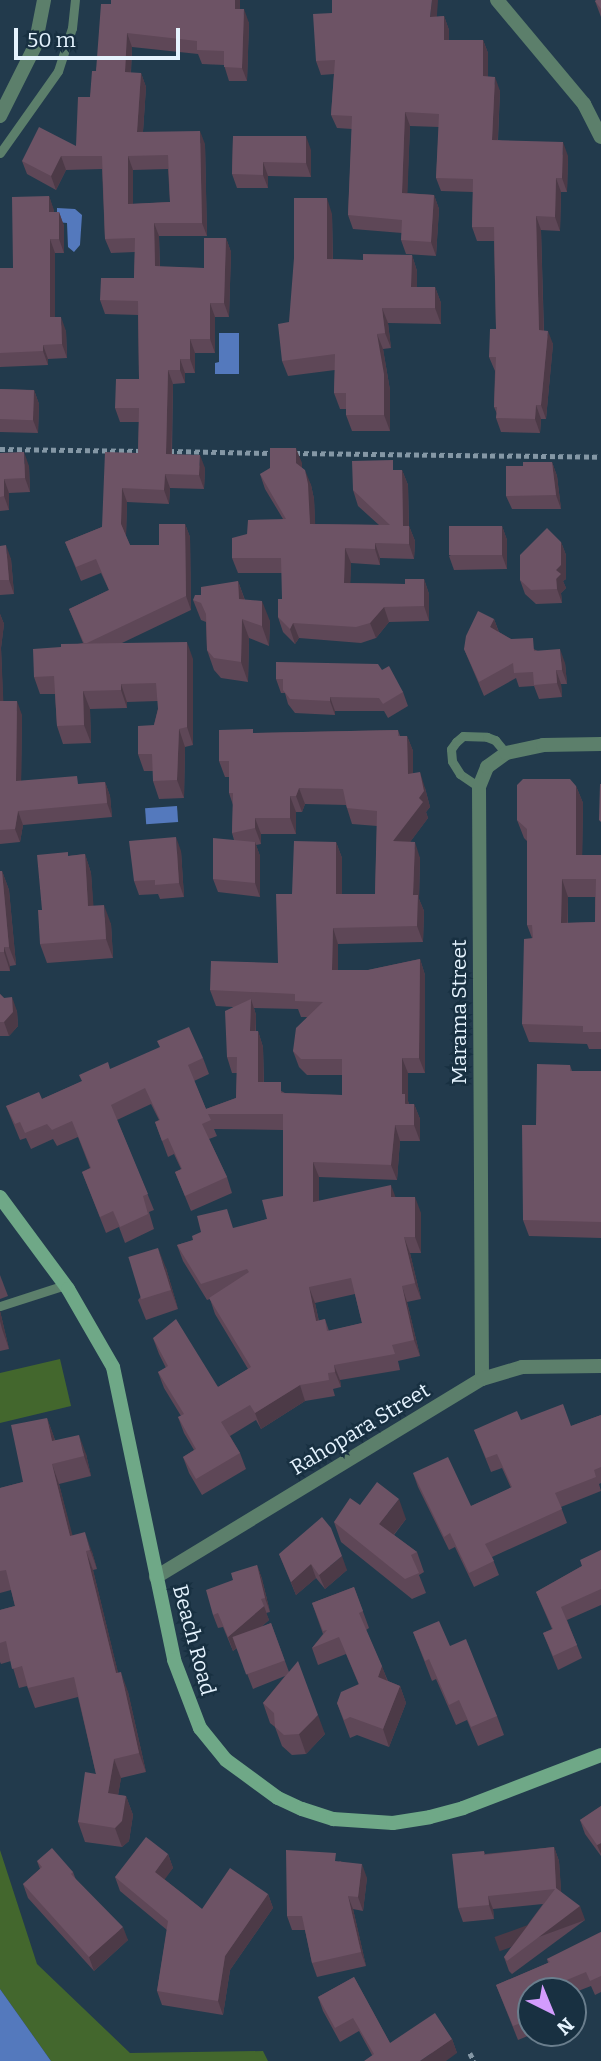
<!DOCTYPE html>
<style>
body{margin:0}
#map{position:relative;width:601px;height:2061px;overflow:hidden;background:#223a4c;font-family:Bitter,serif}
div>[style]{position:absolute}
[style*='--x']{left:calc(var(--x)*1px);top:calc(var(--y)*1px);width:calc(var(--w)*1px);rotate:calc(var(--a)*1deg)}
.green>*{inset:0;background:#43672d}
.water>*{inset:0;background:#5479bd;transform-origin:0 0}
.path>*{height:4.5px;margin-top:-2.25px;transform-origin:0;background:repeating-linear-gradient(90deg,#8497a5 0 5px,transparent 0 8.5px)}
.lane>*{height:9px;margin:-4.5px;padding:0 4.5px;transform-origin:4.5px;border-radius:4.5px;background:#5c7f6b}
.street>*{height:14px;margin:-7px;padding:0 7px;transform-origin:7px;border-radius:7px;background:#5c7f6b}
.secondary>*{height:14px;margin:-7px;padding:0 7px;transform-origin:7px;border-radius:7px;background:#6fa887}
.wall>*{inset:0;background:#5e4757}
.shaded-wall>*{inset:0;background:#4c3a47;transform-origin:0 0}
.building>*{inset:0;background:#6d5365;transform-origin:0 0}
span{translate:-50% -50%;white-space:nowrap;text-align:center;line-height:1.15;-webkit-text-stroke:5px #183041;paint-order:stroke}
.street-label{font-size:21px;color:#e5f3fe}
.north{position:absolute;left:517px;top:1977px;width:70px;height:70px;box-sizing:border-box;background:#183041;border:2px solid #6a7e8d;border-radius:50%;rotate:137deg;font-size:19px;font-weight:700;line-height:28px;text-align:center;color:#e5f3fe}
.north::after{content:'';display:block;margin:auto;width:24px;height:32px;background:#d39cfd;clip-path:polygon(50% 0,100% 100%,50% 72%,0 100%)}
.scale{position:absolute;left:14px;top:28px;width:166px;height:32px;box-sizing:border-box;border:4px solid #e5f3fe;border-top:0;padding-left:9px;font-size:21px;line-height:24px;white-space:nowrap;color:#e5f3fe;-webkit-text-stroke:5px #183041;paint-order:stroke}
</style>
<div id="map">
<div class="green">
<i style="clip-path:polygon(60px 1359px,71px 1406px,0 1423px,0 1373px)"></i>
<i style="clip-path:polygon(0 1850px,37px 1964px,130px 2053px,263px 2051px,268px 2061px,51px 2061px,0 1989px)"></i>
</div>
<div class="water">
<i style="clip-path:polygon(57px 208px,75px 209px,82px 215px,80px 245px,74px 252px,68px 247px,67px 223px,57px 222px)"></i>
<i style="clip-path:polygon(219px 333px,239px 333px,239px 374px,215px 374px,215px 363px,219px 362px)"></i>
<i style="left:177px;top:806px;width:16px;height:32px;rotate:86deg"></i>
<i style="clip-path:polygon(0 1989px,51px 2061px,0 2061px)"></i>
</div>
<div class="path">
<i style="--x:0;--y:449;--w:143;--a:0.8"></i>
<i style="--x:169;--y:451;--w:107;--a:1.1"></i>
<i style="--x:295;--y:453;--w:306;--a:0.7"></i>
<i style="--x:470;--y:2053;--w:9;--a:63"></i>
</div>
<div class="lane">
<i style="--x:0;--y:153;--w:100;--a:-54.7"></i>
<i style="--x:58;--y:71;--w:45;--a:-72"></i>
<i style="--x:72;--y:28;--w:28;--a:-84"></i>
<i style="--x:479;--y:787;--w:23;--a:-146"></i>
<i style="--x:460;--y:774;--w:15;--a:-122"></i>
<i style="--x:452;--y:761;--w:12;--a:-95"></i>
<i style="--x:451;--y:749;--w:9;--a:-54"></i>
<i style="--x:456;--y:742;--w:9;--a:-41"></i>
<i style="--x:463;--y:736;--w:24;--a:2"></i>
<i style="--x:487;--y:737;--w:9;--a:21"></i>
<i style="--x:495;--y:740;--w:17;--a:50"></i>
<i style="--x:0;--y:1306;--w:68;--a:-17.9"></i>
</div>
<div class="street">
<i style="--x:497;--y:0;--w:136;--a:50.1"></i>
<i style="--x:584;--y:104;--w:37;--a:63"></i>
<i style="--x:0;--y:116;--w:78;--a:-63.4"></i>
<i style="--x:35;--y:46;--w:47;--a:-78.9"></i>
<i style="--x:482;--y:1379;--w:592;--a:-90.29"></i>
<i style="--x:479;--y:787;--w:22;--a:-68"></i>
<i style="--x:487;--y:767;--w:24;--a:-36"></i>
<i style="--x:506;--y:753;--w:38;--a:-12"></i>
<i style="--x:543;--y:745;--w:58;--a:-1"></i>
<i style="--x:156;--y:1577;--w:381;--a:-31.3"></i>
<i style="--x:482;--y:1379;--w:42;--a:-16.7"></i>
<i style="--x:522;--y:1367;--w:79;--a:-0.7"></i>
</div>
<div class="secondary">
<i style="--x:0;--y:1197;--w:114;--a:53.5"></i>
<i style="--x:68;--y:1289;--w:90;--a:60"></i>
<i style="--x:113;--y:1367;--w:299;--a:78.2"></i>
<i style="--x:174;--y:1660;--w:73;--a:69.1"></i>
<i style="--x:200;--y:1728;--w:41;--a:50.9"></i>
<i style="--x:226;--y:1760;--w:64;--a:36.2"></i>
<i style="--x:278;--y:1798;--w:26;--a:25"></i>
<i style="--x:302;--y:1809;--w:33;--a:18"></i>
<i style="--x:333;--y:1819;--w:60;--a:3.8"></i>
<i style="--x:393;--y:1823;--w:37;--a:-9"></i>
<i style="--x:430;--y:1817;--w:34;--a:-15"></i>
<i style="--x:463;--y:1808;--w:148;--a:-21"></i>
</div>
<div class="wall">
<i style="clip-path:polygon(evenodd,240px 0,240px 9px,249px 23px,247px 81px,229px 81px,224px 65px,202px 64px,198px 54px,132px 47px,131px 73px,141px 73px,146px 87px,143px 132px,205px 144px,207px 236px,159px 236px,160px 267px,204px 268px,226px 238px,231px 252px,229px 317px,215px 317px,215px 353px,195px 353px,195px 373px,185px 373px,185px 383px,173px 384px,172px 454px,205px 468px,204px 489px,170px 488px,169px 504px,127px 502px,126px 536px,130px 545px,159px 545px,185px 524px,190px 537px,191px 610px,122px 643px,193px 659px,193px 745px,185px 747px,184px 798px,159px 799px,153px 781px,153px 771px,144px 771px,138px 754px,154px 725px,158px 709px,158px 701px,127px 702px,127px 708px,90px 709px,91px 743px,63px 744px,57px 726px,55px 694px,40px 694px,34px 677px,61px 647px,83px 643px,69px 609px,109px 590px,101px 573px,81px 581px,65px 542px,102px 527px,138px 453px,139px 422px,120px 422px,115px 408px,139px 379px,138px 315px,105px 314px,100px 300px,134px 278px,135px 252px,111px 253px,105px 239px,102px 169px,66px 170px,56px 190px,27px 174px,22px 161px,76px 146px,90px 97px,111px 4px,240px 0,168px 169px,170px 202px,133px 204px,133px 170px,168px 169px)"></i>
<i style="clip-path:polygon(601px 0,601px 17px,595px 1px)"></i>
<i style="clip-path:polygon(444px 16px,449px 30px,449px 40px,483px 40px,488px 53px,488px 77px,500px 91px,498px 140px,568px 156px,567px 192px,561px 192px,560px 231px,541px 230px,544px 331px,553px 344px,546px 419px,541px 419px,540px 433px,501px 432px,496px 418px,497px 414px,494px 407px,495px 371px,489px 357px,496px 329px,494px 241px,477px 241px,472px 227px,473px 192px,441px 191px,436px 178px,439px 127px,410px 126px,407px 193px,434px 195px,439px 209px,436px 256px,406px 254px,401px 240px,402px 233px,353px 229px,348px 215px,352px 129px,337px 128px,331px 115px,334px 74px,321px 75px,316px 61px,437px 17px)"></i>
<i style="clip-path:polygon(233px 136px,311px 150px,311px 177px,268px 176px,268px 188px,237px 188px,232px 174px)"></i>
<i style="clip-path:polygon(49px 196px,54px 212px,59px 212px,64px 226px,64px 253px,55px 253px,55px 317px,66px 331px,67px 358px,48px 359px,48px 365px,0 367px,0 268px,13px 268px)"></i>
<i style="clip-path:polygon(332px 214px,333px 259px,363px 260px,412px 255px,417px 271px,417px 287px,435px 287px,441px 303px,441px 324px,388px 323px,391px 348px,383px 349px,390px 390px,390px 431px,352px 431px,346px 415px,346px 409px,340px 409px,334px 393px,335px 370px,288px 376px,282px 361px,289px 322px)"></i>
<i style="clip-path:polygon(0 389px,34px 390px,39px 404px,38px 433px,0 432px)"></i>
<i style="clip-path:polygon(0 453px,29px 466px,30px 492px,9px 493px,9px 510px,0 511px)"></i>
<i style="clip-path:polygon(552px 462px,557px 476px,561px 509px,512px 509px,506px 496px,523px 466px)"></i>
<i style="clip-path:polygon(302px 463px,302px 468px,311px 485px,314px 499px,315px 524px,379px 525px,358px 506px,353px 490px,397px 470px,402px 470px,408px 485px,409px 526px,415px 541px,414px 559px,380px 558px,380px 565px,351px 563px,350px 583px,405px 584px,424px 579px,429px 594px,429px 621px,389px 622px,376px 638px,361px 643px,299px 638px,295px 644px,283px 632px,278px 617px,282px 599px,282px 573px,238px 573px,232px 558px,247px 534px,283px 519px,265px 489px,260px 474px)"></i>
<i style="clip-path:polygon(502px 526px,507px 540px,507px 569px,454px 570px,449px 556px)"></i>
<i style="clip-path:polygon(561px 542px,566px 555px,566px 579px,563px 581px,566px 588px,561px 593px,562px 603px,536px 604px,525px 594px,520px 580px)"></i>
<i style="clip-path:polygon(0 546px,11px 559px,14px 594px,0 595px)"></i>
<i style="clip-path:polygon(238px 581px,245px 600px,270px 621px,269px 646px,249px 638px,248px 682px,221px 678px,214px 670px,207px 650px,206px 622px,201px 620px,193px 600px,201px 595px)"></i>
<i style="clip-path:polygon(0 614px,4px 624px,1px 648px,3px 701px,22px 715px,21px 781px,80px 784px,105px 782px,110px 796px,112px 817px,23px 825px,20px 842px,0 844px)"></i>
<i style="clip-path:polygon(494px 619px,499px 632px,511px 639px,565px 663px,567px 684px,561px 684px,562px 697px,539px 699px,534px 686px,519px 687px,516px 678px,484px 696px,464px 649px)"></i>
<i style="clip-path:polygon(382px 670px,403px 692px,408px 706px,388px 718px,384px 711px,335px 711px,335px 715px,295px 713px,288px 704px,285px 693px,281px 693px,276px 679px)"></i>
<i style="clip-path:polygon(evenodd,398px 730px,400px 736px,407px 736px,413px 751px,413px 773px,425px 788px,430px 807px,426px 812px,428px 818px,410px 842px,420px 858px,419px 899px,424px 911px,423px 942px,338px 944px,338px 970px,368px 970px,420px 959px,425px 975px,425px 1073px,408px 1073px,408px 1101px,409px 1104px,414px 1104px,420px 1119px,420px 1141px,400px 1141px,397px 1180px,319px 1177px,319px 1201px,395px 1197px,421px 1213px,421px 1253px,410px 1253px,421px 1299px,407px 1302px,420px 1356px,398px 1361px,400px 1370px,340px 1380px,341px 1387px,333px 1389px,335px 1396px,305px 1401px,261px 1429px,256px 1420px,230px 1436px,240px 1453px,246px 1469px,202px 1495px,189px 1473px,183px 1457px,194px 1450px,184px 1433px,178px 1417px,181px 1416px,164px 1388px,158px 1372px,166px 1368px,159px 1354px,153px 1338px,218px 1387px,248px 1369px,215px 1314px,210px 1299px,207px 1300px,183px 1261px,177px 1245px,267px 1219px,283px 1196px,283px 1130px,214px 1129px,217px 1136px,209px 1139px,227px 1177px,232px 1193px,191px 1211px,175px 1172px,181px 1169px,174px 1154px,168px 1157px,155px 1122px,159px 1120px,151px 1104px,117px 1120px,154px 1210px,149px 1212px,154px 1229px,125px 1243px,119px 1227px,106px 1233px,82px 1172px,90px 1168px,78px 1137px,57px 1146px,53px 1139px,31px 1149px,26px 1138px,20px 1140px,6px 1106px,42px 1099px,110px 1069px,203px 1058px,209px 1074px,194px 1081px,206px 1109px,236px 1098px,237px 1073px,232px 1073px,227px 1057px,233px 1007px,216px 1006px,210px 990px,278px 963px,292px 894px,336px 842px,342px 858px,342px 894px,375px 894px,377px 826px,352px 824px,346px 805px,305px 804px,302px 812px,296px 812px,296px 834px,261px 834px,261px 844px,256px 845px,260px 856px,260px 897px,218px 892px,213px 879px,234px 840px,232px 833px,233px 805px,229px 793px,229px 777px,225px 777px,219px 761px,255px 733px,398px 730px,254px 1008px,298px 1009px,301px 1017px,307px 1017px,293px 1051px,299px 1067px,307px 1075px,342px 1075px,342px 1095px,285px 1093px,264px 1082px,263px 1047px,258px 1031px,256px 1031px,256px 1015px,254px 1008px,398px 730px,355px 1294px,362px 1323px,329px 1331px,325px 1319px,319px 1321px,315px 1303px,355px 1294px)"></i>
<i style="clip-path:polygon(evenodd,576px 786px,583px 803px,582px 855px,601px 855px,601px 1049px,589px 1049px,587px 1044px,529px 1042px,522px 1024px,532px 938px,527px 925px,527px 841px,524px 838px,517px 820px,576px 786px,568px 897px,595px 897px,595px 922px,568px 923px,568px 897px)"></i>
<i style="clip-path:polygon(181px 851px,184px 897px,160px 899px,158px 894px,139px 895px,134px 881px)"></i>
<i style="clip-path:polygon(85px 854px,91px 873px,93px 906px,111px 924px,113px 958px,47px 963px,40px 944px,42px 910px,69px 856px)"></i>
<i style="clip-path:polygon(0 871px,2px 871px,9px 890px,16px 965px,10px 966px,10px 971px,0 971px)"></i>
<i style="clip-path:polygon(0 994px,17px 1011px,18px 1026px,9px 1036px,0 1036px)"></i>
<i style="clip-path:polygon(570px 1065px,572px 1071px,601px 1071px,601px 1238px,529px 1236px,523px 1220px,536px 1125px)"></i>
<i style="clip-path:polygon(166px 1268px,178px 1309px,146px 1320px,138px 1300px)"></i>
<i style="clip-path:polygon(0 1275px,8px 1296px,0 1299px)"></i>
<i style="clip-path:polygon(0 1311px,9px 1349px,0 1351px)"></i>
<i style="clip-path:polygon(601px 1415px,601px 1483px,599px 1484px,601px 1491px,561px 1507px,567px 1523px,492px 1557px,499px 1575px,474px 1587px,455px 1547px,449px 1550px,418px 1487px,413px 1473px,471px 1506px,511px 1488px,502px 1468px,491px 1472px,474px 1430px,521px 1420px,571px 1426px)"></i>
<i style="clip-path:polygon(47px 1418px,55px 1440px,86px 1454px,91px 1476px,59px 1484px,72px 1536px,92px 1552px,97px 1569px,93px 1570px,118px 1673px,128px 1692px,146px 1772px,121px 1778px,118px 1795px,126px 1796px,133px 1815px,129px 1841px,122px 1847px,85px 1842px,78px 1822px,96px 1774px,78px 1697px,35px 1708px,27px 1686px,19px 1688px,11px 1661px,1px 1664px,0 1662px,0 1610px,15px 1606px,11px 1590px,0 1593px,0 1488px,23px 1482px)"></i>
<i style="clip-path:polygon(360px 1505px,406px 1519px,394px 1535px,417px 1552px,424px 1572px,419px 1575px,426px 1593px,412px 1599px,341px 1542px,334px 1522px)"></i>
<i style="clip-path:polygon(601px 1550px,601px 1605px,567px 1620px,582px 1658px,558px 1670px,543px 1633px,552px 1629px,536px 1592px,582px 1566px)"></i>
<i style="clip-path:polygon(279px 1554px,347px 1570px,325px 1589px,316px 1578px,296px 1595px)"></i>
<i style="clip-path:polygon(257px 1565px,262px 1579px,270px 1612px,266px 1613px,269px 1620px,260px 1628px,271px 1623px,289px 1672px,325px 1734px,306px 1754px,292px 1755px,282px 1746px,275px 1727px,270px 1723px,263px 1703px,285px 1676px,253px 1689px,237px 1648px,233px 1651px,223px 1627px,218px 1628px,213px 1615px,233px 1580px)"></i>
<i style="clip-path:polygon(354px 1587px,369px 1628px,366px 1630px,388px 1681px,400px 1686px,406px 1703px,389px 1747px,357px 1735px,350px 1738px,337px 1703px,359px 1685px,346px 1654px,318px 1665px,312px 1648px,323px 1634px,312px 1603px)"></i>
<i style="clip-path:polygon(413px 1632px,450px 1646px,497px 1716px,504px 1735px,478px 1746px,467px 1720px,456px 1725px,436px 1679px,432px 1681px)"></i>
<i style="clip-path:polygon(601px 1806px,601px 1856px,585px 1834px,580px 1820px)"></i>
<i style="clip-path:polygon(554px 1847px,559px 1861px,561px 1892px,585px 1920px,512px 1974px,509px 1971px,504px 1957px,543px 1904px,493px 1909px,494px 1919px,463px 1922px,458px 1908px,484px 1851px,485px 1854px)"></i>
<i style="clip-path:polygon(168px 1854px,173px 1868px,164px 1879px,202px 1909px,268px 1894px,273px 1908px,230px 1970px,223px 2015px,162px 2005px,157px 1991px,167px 1930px,120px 1891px,115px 1877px)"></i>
<i style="clip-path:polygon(37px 1861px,73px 1872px,76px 1880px,128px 1940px,94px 1971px,28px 1898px,23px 1884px,40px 1869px)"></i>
<i style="clip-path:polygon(340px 1861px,367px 1878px,363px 1911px,353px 1909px,366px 1966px,317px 1977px,312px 1963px,305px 1930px,292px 1930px,287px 1916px)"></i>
<i style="clip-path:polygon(601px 1932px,601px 1992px,595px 1995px,591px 1986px,573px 1993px,573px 1991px,531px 1991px,531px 2033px,535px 2033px,518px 2040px,496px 1985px,548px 1963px,547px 1959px)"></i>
<i style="clip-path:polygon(354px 1977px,390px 2043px,452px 2039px,457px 2053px,372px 2055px,359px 2031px,340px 2042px,323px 2011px,318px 1997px)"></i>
</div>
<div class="shaded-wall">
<i style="clip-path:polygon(235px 0,240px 0,240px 23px,235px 9px)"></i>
<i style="clip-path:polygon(432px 0,438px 0,436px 30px,430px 17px)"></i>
<i style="clip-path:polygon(244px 9px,249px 23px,247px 81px,242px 68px)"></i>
<i style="clip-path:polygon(444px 16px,449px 30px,449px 54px,444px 40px)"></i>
<i style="clip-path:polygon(127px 33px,132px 47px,130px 86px,125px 72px)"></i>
<i style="clip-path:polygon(483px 40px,488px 53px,488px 90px,483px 76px)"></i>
<i style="clip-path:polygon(141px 73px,146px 87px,142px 146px,137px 132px)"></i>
<i style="clip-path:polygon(495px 77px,500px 91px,497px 154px,492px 140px)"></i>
<i style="clip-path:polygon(405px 112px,410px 126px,407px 206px,402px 193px)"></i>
<i style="clip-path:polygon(200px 131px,205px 144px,207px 236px,202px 223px)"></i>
<i style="clip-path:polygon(306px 136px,311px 150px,311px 177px,306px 163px)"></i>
<i style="clip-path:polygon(563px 142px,568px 156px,567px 192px,562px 178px)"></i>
<i style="clip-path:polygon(61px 156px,66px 170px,56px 190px,51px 176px)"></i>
<i style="clip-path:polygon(128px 156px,133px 170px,133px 218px,128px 204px)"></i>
<i style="clip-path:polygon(263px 162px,268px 176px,268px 188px,263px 175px)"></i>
<i style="clip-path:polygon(556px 178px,561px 192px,560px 231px,555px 217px)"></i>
<i style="clip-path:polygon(434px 195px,439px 209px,436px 256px,431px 242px)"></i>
<i style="clip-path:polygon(49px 196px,54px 210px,54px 226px,49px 212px)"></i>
<i style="clip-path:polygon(327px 198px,332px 214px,333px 275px,327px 259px)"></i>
<i style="clip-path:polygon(59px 212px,64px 226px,64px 253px,59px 239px)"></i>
<i style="clip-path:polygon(536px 216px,541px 230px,544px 344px,539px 330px)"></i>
<i style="clip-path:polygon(154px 223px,159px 236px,160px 280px,155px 266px)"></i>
<i style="clip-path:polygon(226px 238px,231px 252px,229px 317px,224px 303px)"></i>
<i style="clip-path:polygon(50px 239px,55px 253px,55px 331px,50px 317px)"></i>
<i style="clip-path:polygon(412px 255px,417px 271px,417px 303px,411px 287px)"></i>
<i style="clip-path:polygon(435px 287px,441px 303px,441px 324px,435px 308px)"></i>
<i style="clip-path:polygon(210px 303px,215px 317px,215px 353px,210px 339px)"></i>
<i style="clip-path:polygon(382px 308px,388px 323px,391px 348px,385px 333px)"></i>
<i style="clip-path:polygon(61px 317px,66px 331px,67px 358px,62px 344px)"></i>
<i style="clip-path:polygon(548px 331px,553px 344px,546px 419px,541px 405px)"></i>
<i style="clip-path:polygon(377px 334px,383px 349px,390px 390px,390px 431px,384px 415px)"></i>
<i style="clip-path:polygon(190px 339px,195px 353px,195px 373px,190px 359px)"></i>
<i style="clip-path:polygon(43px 345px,48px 359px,48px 365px,43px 351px)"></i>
<i style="clip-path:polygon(180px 359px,185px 373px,185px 383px,180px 370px)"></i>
<i style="clip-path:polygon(168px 370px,173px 384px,171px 467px,166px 454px)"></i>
<i style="clip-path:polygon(34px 390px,39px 404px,38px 433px,33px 420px)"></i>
<i style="clip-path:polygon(536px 405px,541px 419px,540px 433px,535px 419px)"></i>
<i style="clip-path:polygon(296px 448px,302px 463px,302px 478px,296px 463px)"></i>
<i style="clip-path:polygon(24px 452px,29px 466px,30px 492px,25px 478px)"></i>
<i style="clip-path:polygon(200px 455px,205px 468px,204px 489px,199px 475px)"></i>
<i style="clip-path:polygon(552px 462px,557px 476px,561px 509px,556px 495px)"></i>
<i style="clip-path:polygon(305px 470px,311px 485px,314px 499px,316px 539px,310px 524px)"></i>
<i style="clip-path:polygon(402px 470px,408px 485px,409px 536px,409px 526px,415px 541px,414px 559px,403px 526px)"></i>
<i style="clip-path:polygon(165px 474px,170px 488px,169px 504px,164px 490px)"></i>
<i style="clip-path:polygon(4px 479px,9px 493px,9px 510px,4px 496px)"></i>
<i style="clip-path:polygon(122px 488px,127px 502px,126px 537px,121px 524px)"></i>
<i style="clip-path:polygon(185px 524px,190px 537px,191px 610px,186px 596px)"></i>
<i style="clip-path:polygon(502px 526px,507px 540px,507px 569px,502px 555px)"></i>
<i style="clip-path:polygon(561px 542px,566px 555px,566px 579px,563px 581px,566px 588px,561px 593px,562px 603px,557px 589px,556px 570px)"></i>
<i style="clip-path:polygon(375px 543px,380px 558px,380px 565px,375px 549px)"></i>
<i style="clip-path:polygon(6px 545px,11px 559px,14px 594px,9px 580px)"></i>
<i style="clip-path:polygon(345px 548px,351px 563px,350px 598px,344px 583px)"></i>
<i style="clip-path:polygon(424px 579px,429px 594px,429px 621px,424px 606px)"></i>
<i style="clip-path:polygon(238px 581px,245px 601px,239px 599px)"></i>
<i style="clip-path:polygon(262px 601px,270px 621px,269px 646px,262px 626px)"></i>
<i style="clip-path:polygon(384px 607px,389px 622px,376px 638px,370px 623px)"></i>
<i style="clip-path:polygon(0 614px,4px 624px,1px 648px,4px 715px,0 705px)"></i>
<i style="clip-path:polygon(242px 619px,249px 638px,248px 682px,241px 662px)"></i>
<i style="clip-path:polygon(494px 619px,499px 633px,490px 627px)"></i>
<i style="clip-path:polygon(293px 623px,299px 638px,295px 644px,290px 629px)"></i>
<i style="clip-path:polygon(187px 642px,193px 659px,193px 745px,187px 727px)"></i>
<i style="clip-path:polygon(560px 649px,565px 663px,567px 684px,562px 670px)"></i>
<i style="clip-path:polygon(556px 670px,561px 684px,562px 697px,557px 683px)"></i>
<i style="clip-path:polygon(121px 684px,127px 702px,127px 708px,121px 690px)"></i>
<i style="clip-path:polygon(83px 691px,90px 709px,91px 743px,84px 725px)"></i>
<i style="clip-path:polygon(330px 697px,335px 711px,335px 715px,330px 701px)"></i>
<i style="clip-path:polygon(17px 701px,22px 715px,21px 795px,16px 781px)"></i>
<i style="clip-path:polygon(179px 729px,185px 747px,184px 798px,177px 780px)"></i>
<i style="clip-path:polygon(407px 736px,413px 751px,413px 790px,408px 774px)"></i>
<i style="clip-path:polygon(420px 772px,425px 788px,430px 807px,426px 812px,428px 818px,399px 857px,393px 841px,419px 798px)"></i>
<i style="clip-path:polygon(105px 782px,110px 796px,112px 817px,107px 803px)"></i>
<i style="clip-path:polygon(576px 786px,583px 803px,582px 873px,576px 855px)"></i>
<i style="clip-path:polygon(299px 788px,305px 804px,302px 812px,296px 796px)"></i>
<i style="clip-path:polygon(290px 796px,296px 812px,296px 834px,290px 818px)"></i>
<i style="clip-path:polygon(18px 811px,23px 825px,20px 842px,15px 829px)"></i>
<i style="clip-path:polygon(255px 818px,261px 834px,261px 844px,255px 828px)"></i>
<i style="clip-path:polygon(176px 837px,181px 851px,184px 897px,179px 883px)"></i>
<i style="clip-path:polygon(255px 842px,260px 856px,260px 897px,255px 883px)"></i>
<i style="clip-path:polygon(336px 842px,342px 858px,342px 910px,336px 894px)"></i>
<i style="clip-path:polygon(415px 842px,420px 858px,419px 899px,424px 911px,423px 942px,417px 926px,413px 895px)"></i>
<i style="clip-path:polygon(85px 854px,91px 873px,95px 925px,88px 906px)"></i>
<i style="clip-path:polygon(2px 871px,9px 890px,16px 965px,9px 947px)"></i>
<i style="clip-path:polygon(562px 879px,568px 897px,567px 941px,561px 923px)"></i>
<i style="clip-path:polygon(104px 905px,111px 924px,113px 958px,106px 939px)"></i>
<i style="clip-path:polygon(333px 928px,338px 944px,338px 985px,332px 970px)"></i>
<i style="clip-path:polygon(4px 947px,10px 966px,10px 971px,4px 952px)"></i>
<i style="clip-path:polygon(420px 959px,425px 975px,425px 1073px,419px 1058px)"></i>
<i style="clip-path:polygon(12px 997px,17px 1011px,18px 1026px,9px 1036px,4px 1022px)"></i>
<i style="clip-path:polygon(251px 999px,256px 1015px,255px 1047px,250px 1031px)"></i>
<i style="clip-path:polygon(258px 1031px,263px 1047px,264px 1098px,258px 1082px)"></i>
<i style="clip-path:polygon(402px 1058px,408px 1073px,408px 1101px,411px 1110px,411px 1120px,402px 1094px)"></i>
<i style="clip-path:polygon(414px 1104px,420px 1119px,420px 1141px,414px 1125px)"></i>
<i style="clip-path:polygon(395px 1125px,400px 1141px,397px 1180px,391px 1165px)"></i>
<i style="clip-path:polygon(313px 1162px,319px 1177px,319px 1218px,313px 1202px)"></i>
<i style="clip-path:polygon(391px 1185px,397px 1201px,391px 1197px)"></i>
<i style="clip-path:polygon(415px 1197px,421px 1213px,421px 1253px,415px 1237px)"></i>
<i style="clip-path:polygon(404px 1237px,410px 1253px,421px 1299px,415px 1283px)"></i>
<i style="clip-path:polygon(158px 1248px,166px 1268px,178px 1309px,171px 1290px)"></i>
<i style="clip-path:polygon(402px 1286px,407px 1302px,420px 1356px,414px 1340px)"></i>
<i style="clip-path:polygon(309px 1287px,315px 1303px,322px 1337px,316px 1321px)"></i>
<i style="clip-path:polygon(0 1311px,9px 1349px,2px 1329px,0 1321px)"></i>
<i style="clip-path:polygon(334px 1365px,340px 1380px,341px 1387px,335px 1372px)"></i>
<i style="clip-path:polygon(300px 1385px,305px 1401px,261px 1429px,255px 1413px)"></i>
<i style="clip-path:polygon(47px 1418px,54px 1437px,59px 1460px,52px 1441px)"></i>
<i style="clip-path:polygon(79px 1435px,86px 1454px,91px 1476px,84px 1456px)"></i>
<i style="clip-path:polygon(52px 1464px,59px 1484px,78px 1556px,70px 1536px)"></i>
<i style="clip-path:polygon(399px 1499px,406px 1519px,386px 1544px,379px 1524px)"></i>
<i style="clip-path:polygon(85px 1532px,92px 1552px,97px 1569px,90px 1550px)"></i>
<i style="clip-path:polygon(86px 1551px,93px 1570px,123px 1693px,116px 1673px)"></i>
<i style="clip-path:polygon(342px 1556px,347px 1570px,325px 1589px,319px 1575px)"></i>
<i style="clip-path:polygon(311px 1564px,316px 1578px,296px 1595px,291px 1582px)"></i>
<i style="clip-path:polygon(257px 1565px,262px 1579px,270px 1612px,265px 1598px)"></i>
<i style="clip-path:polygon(264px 1606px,269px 1620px,233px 1651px,228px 1637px)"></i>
<i style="clip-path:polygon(382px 1666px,388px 1683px,378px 1677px)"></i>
<i style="clip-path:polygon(121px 1672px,128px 1692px,146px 1772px,139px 1753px)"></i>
<i style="clip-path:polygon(400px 1686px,406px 1703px,389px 1747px,383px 1729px)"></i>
<i style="clip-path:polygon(318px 1715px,325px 1734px,306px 1754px,299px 1734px)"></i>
<i style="clip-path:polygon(114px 1759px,121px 1778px,115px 1813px,108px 1793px)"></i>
<i style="clip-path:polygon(126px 1796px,133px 1815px,129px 1841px,122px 1847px,115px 1828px)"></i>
<i style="clip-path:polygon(601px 1843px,601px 1854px,597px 1845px)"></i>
<i style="clip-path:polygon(554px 1847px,559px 1861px,562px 1902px,556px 1888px)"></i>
<i style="clip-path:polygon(168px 1854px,173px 1868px,160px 1886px,155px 1872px)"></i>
<i style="clip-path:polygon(362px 1864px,367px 1878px,363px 1911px,358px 1897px)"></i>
<i style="clip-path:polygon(268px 1894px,273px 1908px,230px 1970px,223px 2015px,218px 2001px,225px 1956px)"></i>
<i style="clip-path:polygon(348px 1896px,353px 1909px,366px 1966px,361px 1952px)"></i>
<i style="clip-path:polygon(488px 1896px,493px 1909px,494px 1919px,489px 1905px)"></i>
<i style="left:580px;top:1906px;width:15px;height:91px;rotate:70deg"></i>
<i style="clip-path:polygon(123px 1927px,128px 1940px,94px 1971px,89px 1957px)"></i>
<i style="clip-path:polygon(452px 2039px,457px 2053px,446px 2061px,420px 2061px)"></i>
</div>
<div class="building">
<i style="clip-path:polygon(evenodd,111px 0,235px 0,235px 9px,244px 9px,242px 68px,224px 67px,224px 51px,197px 50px,197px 41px,127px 33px,125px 72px,141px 73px,137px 132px,200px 131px,202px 223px,154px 223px,155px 266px,204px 268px,204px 238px,226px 238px,224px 303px,210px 303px,210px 339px,190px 339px,190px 359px,180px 359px,180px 370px,168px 370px,166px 454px,200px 455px,199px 475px,165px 474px,164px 490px,122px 488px,121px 524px,130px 545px,159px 545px,159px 524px,185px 524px,186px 596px,87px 643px,84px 643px,69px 609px,109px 590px,96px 559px,76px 567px,65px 542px,102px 527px,105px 452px,138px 453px,139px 408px,115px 408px,116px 379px,139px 379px,138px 301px,100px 300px,101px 278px,134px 278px,135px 238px,105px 239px,102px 156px,61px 156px,51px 176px,22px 161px,39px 127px,76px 146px,78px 97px,90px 97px,92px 71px,96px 71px,101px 4px,111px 4px,111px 0,168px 155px,170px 202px,128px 204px,128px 156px,168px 155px)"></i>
<i style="clip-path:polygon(332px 0,432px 0,430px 17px,444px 16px,444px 40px,483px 40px,483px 76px,495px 77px,492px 140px,563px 142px,562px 178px,556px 178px,555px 217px,536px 216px,539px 330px,548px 331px,541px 405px,536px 405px,535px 419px,496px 418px,497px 407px,494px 407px,496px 357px,489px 357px,490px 329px,496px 329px,494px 227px,472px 227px,473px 179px,436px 178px,439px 114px,405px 112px,402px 193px,434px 195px,431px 242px,401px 240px,402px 220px,348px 215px,352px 116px,331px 115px,335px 60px,316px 61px,313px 14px,332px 13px)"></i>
<i style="clip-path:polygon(596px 0,601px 0,601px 9px,595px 1px)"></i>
<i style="clip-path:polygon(233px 136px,306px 136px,306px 163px,263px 162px,263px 175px,232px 174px)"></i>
<i style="clip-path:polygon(49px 196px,49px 212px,59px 212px,59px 239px,50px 239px,50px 317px,61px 317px,62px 344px,43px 345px,43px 351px,0 353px,0 268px,13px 268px,12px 197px)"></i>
<i style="clip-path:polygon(294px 198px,327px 198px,327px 259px,363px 260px,363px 254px,412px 255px,411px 287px,435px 287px,435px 308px,382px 308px,385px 333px,377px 334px,384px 374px,384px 415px,346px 415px,346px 393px,334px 393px,335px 354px,282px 361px,278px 324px,289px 322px,294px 258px)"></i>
<i style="left:0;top:389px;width:34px;height:30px;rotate:2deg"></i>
<i style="clip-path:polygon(270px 448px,296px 448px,296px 463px,305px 470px,308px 484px,310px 524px,390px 525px,353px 490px,352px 461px,393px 460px,393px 470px,402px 470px,403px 526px,409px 526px,409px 544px,375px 543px,375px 549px,345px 548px,344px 583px,405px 584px,405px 579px,424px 579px,424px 606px,384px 607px,370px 623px,356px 627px,293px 623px,290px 629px,278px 617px,278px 599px,282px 599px,281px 558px,232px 558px,232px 538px,247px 534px,248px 520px,286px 519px,260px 474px,270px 468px)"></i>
<i style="clip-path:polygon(24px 452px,25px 478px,4px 479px,4px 496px,0 497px,0 453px)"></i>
<i style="clip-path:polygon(523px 462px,552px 462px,556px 495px,506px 496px,506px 466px,523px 466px)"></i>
<i style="left:502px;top:526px;width:29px;height:53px;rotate:90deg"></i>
<i style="clip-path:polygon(547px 528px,561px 542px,561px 565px,556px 570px,561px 574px,556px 579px,557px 589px,531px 590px,520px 580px,520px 555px)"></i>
<i style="clip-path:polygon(6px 545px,9px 580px,0 580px,0 546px)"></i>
<i style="clip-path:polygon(238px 581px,239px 599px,262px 601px,262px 626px,242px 619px,241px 662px,214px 658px,207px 650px,206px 614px,201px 603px,193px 600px,195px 595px,201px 595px,201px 587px)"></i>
<i style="clip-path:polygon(478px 611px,494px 619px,490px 627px,511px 639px,533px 638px,534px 651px,560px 649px,562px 670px,556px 670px,557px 683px,534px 685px,533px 672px,514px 673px,513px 663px,479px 682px,464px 649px,466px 636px)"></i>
<i style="clip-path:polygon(187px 642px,187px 727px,179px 729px,177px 780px,153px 781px,152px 754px,138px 754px,138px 726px,154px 725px,158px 709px,156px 683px,121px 684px,121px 690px,83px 691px,84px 725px,57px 726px,54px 676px,34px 677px,33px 649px,61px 647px,61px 644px)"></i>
<i style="clip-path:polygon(276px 662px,378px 664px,382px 670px,389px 666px,403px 692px,383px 704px,379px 698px,330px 697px,330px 701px,290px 699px,283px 690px,283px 679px,276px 679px)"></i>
<i style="clip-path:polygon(0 701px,17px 701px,16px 781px,77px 776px,78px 784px,105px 782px,107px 803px,18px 811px,15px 829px,0 830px)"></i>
<i style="clip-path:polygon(evenodd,253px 729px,253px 733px,398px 730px,398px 736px,407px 736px,408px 774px,420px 772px,424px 791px,419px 798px,423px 802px,393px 841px,415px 842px,413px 895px,418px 895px,417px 926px,333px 928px,332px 970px,368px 970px,420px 959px,419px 1058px,402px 1058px,402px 1094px,405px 1094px,405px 1104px,414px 1104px,414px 1125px,395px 1125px,391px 1165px,313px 1162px,313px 1202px,391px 1185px,391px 1197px,415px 1197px,415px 1237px,404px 1237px,415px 1283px,402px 1286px,414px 1340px,392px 1345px,395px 1354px,334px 1365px,335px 1372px,328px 1373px,329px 1380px,300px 1385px,255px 1413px,250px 1405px,221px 1422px,240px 1453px,196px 1479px,183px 1457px,196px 1449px,178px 1417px,184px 1414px,158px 1372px,168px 1366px,153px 1338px,176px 1319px,218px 1387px,251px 1367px,209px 1298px,249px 1272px,247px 1269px,201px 1284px,177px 1245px,193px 1240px,192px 1236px,201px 1232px,197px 1216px,227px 1209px,233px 1228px,267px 1219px,262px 1200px,283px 1196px,283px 1114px,208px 1114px,211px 1120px,202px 1124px,227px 1177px,185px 1196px,175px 1172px,182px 1169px,168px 1138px,162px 1141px,155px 1122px,160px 1120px,145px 1088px,111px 1105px,148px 1194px,143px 1196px,148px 1214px,120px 1227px,113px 1211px,100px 1217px,82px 1172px,91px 1168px,72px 1121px,52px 1130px,47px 1124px,25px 1133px,20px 1122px,15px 1124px,6px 1106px,39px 1092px,42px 1099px,82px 1081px,79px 1075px,108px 1062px,110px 1069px,160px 1047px,157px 1041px,189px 1027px,203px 1058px,188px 1065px,206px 1109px,236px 1098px,237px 1057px,227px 1057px,225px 1011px,251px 999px,250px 1031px,258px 1031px,258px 1082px,281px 1082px,281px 1093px,342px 1095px,342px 1059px,301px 1059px,293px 1051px,296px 1028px,323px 1002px,295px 1001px,295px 994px,210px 990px,211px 961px,278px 963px,276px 894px,292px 894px,294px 841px,336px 842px,336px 894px,375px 894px,377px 811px,347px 808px,343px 789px,299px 788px,296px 796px,290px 796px,290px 818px,255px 818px,255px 828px,232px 833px,233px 793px,229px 793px,229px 761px,219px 761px,219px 730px,253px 729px,351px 1278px,362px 1323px,327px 1331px,325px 1319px,316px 1321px,309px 1287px,351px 1278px)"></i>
<i style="clip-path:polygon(evenodd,523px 779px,570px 779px,576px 786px,576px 855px,601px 855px,601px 1032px,583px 1032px,583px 1026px,522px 1024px,524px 939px,533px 938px,532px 925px,527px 925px,527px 829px,517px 820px,517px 785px,523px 779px,562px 879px,596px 879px,595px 922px,561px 923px,562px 879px)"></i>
<i style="clip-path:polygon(600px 784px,601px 784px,601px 822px,599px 820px)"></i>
<i style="clip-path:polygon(176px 837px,179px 883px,155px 885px,155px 880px,134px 881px,129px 841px)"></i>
<i style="clip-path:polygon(213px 838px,255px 842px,255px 883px,213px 879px)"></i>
<i style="clip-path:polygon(68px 852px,68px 856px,85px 854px,88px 906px,104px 905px,106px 939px,40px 944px,38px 910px,42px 910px,37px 855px)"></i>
<i style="clip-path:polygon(0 871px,2px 871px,9px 947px,4px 947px,4px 952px,0 952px)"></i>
<i style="clip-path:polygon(0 994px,4px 998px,12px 997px,13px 1012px,4px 1022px,0 1022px)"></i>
<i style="clip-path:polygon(537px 1064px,570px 1065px,570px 1071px,601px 1071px,601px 1222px,523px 1220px,522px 1125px,536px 1125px)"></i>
<i style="left:158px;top:1248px;width:44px;height:31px;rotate:73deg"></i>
<i style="clip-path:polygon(563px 1404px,571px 1426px,601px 1415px,601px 1467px,594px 1470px,596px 1477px,555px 1493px,562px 1509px,485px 1544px,494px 1561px,469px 1573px,450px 1533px,444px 1537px,413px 1473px,448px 1457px,471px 1506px,512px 1487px,497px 1454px,486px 1458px,474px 1430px,517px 1411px,521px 1420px)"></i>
<i style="clip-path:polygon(47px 1418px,52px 1441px,79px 1435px,84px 1456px,52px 1464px,70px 1536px,85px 1532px,90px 1550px,86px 1551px,116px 1673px,121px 1672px,139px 1753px,114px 1759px,108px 1793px,126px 1796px,122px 1821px,115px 1828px,78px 1822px,85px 1772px,96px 1774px,74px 1677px,28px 1688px,22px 1666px,12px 1669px,6px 1641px,0 1643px,0 1610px,15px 1606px,6px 1570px,0 1571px,0 1488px,23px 1482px,11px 1425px)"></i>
<i style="clip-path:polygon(377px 1482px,399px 1499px,379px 1524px,417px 1552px,411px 1555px,419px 1573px,405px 1579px,334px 1522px,350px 1498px,360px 1505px)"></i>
<i style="clip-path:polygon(322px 1517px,331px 1528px,342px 1556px,319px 1575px,311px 1564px,291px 1582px,279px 1554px)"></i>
<i style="clip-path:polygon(601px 1550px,601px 1589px,561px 1607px,577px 1645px,553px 1656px,543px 1633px,553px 1629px,536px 1592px,582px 1566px,580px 1560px)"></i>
<i style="clip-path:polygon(257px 1565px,265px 1598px,261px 1599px,264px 1606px,228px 1637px,218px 1613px,213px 1615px,206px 1590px,233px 1580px,231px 1573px)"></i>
<i style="clip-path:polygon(354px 1587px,363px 1611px,359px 1613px,382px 1666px,378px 1677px,400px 1686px,383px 1729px,350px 1717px,344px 1720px,337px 1703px,341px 1692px,359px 1684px,339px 1637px,312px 1648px,327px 1630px,323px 1631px,312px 1603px)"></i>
<i style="clip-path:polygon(439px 1621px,450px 1646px,466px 1639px,497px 1716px,471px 1727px,459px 1700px,449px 1705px,429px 1659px,425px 1661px,413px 1632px)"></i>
<i style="left:271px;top:1623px;width:40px;height:41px;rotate:70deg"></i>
<i style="clip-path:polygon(298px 1661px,318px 1715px,299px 1734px,284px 1735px,275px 1727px,274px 1713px,263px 1703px)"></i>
<i style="clip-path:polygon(601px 1806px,601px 1843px,597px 1845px,580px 1820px)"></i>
<i style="clip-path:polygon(146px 1837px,168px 1854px,155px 1872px,202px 1909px,230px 1868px,268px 1894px,225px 1956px,218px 2001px,157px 1991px,168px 1921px,115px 1877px)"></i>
<i style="clip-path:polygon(554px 1847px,556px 1888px,580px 1906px,507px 1961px,504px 1957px,555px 1889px,488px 1896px,489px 1905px,458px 1908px,452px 1854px,484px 1851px,484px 1855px)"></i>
<i style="clip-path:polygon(52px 1848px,73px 1872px,71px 1874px,123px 1927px,89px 1957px,23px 1884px,42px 1867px,37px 1861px)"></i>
<i style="clip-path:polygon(286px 1850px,336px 1853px,335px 1861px,362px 1864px,358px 1897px,348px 1896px,361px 1952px,312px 1963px,302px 1916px,287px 1916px)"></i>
<i style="clip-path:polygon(601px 1932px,601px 1976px,590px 1981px,586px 1972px,550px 1987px,552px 1991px,531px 1991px,531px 2019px,513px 2026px,496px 1985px,550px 1962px,547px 1959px)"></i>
<i style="clip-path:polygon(354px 1977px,390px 2043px,435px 2013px,452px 2039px,420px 2061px,364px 2061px,374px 2054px,353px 2018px,335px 2028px,318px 1997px)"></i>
</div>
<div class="street-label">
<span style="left:459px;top:1012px;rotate:-90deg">Marama Street</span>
<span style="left:360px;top:1429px;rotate:-31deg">Rahopara Street</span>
<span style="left:194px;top:1640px;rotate:75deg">Beach Road</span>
</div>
<div class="north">N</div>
<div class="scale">50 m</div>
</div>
